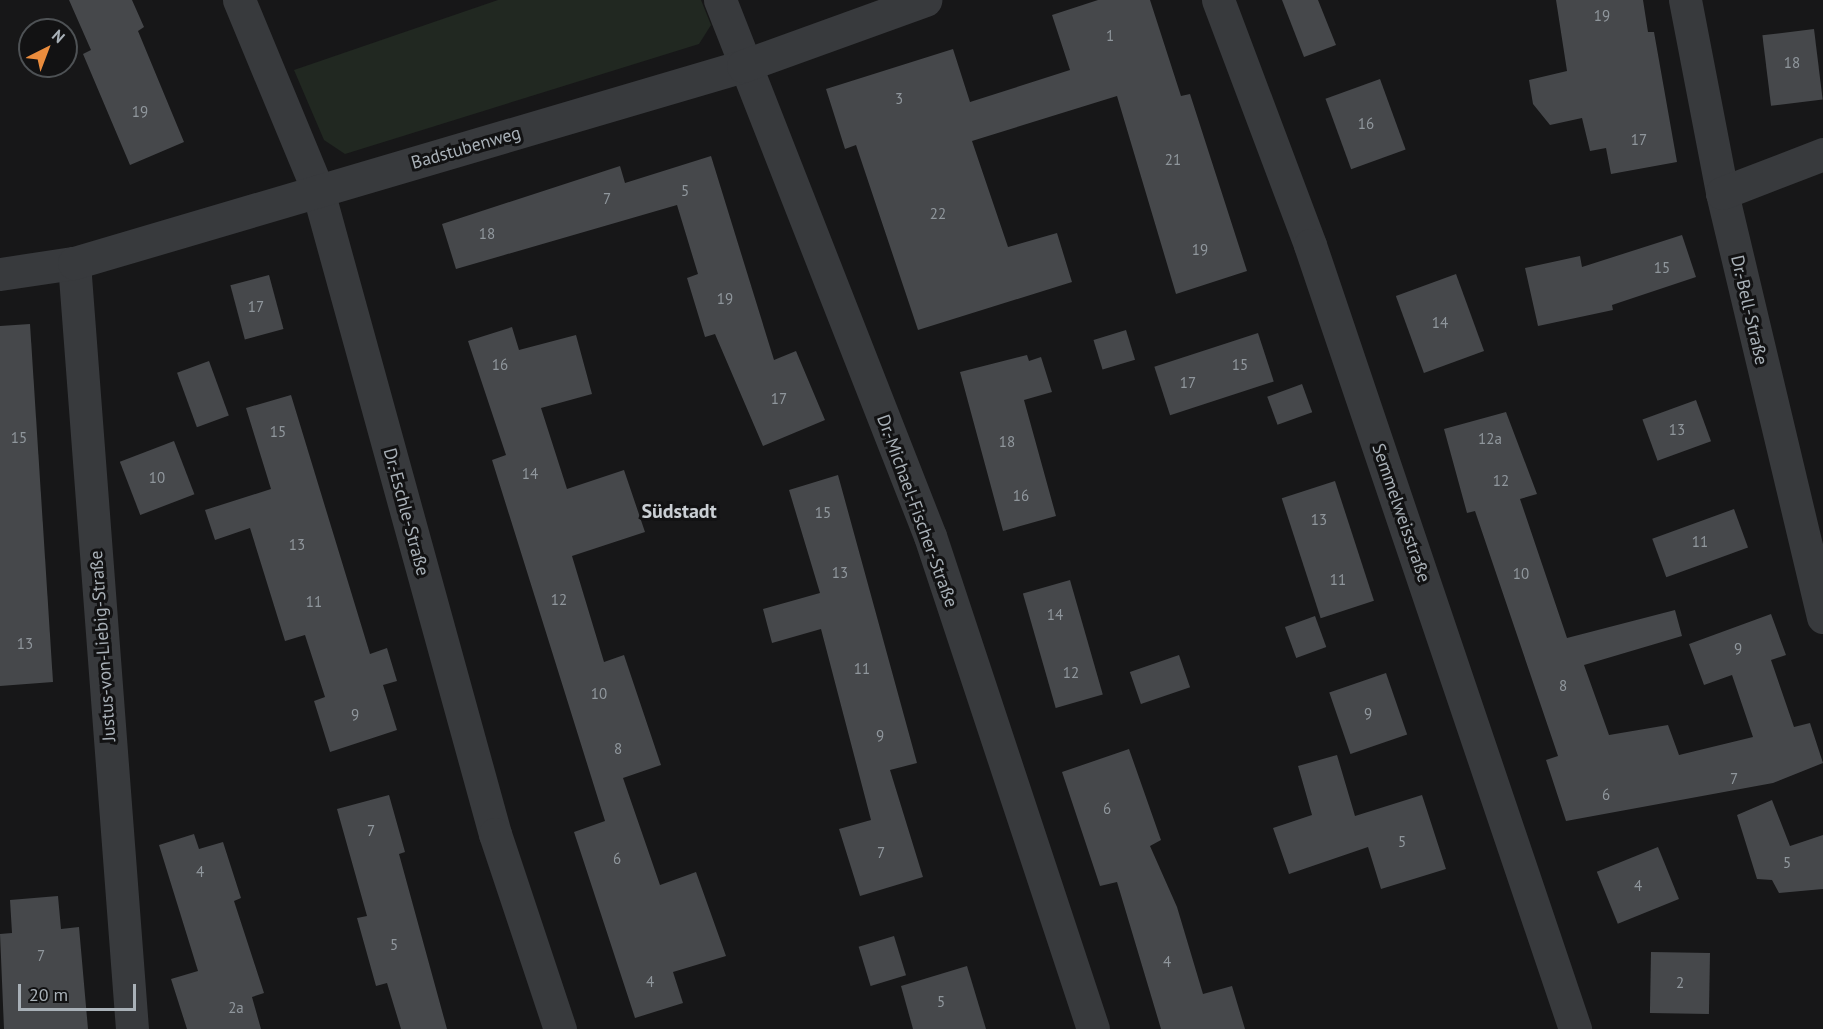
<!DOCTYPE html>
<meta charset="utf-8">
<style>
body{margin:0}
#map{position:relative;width:1823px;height:1029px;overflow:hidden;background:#171718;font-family:"PT Sans",sans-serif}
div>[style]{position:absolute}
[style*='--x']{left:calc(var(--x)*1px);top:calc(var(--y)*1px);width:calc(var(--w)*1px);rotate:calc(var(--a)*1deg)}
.green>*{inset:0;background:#212821}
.building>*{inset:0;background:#46484b;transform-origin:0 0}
.street>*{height:33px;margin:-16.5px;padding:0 16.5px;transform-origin:16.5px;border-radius:16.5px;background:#383a3d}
span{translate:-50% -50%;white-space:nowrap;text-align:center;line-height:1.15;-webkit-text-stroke:6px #121213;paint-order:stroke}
.number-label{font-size:15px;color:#90979d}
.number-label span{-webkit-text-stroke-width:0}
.street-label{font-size:18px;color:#a9b1b8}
.neighbourhood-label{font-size:20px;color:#cacfd4;font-weight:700}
.north{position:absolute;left:18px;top:18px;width:60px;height:60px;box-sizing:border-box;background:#121213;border:2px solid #4e5255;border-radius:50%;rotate:42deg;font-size:16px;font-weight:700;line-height:24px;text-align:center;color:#a9b1b8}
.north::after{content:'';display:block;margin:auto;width:21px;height:27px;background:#ea8c3d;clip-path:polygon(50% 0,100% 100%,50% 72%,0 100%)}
.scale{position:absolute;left:18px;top:984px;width:118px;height:27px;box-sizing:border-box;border:3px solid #a9b1b8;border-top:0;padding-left:8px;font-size:18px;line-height:21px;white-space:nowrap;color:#a9b1b8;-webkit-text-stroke:4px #121213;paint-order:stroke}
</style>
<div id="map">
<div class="green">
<i style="clip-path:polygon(498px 0,701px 0,711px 25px,699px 44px,345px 154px,324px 140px,294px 70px)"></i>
</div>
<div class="building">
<i style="clip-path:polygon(69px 0,132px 0,144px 27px,138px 31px,184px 142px,130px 165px,83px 54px,91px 50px)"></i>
<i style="clip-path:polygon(1098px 0,1150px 0,1181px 96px,1190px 94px,1247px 271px,1176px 294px,1117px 96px,972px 141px,1008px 247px,1057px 233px,1072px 282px,918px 330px,856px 145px,845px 149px,826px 89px,953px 49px,970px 102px,1070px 70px,1052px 15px)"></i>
<i style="clip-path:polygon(1282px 0,1318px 0,1336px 45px,1304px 57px)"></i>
<i style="clip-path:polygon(1556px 0,1643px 0,1648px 32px,1654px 32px,1677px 162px,1611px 174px,1606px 148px,1590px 151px,1582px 118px,1550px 125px,1533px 104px,1529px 80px,1567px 71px)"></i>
<i style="left:1814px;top:29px;width:71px;height:52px;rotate:83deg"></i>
<i style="left:1380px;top:79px;width:75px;height:58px;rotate:70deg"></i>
<i style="clip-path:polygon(711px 156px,774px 360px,796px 351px,825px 420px,763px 446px,715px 334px,705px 337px,687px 278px,698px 274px,677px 205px,456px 269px,442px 224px,620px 166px,625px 183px)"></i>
<i style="clip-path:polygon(1682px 235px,1696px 277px,1612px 305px,1613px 310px,1538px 326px,1525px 268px,1580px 256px,1582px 267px)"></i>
<i style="left:1456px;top:274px;width:82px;height:64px;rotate:70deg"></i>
<i style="left:269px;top:275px;width:56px;height:40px;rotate:75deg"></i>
<i style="clip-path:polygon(30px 324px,53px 682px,0 686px,0 326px)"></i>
<i style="clip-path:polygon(512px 327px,519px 350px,576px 335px,592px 394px,541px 408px,567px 489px,624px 470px,645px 532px,572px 556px,604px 662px,624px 655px,661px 765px,623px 778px,660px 885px,696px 872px,726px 956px,673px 972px,683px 1003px,635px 1018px,574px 832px,605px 821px,492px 460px,506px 455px,468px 341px)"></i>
<i style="left:1126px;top:330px;width:31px;height:34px;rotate:73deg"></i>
<i style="left:1258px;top:333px;width:51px;height:109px;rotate:72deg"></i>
<i style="clip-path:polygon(1027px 355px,1029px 361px,1041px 357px,1052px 392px,1024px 400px,1056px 516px,1003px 531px,960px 372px)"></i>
<i style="left:209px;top:361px;width:58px;height:34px;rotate:70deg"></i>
<i style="left:1302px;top:384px;width:30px;height:37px;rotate:70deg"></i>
<i style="clip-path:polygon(291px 395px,370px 654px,387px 648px,397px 681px,383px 685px,397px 730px,330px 752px,314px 701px,325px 697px,305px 635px,285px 641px,250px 528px,215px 540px,205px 510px,271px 489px,246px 408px)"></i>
<i style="left:1696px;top:400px;width:44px;height:57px;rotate:70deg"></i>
<i style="clip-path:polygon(1506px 412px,1537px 494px,1520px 499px,1567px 638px,1675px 610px,1682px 636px,1584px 665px,1609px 735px,1668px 725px,1679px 755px,1753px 737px,1732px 675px,1704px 685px,1689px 644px,1771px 614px,1786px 655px,1771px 660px,1794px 727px,1810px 723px,1823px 763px,1773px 783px,1566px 821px,1546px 760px,1558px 756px,1475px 511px,1467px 513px,1444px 429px)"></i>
<i style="left:174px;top:441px;width:57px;height:58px;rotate:69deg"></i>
<i style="clip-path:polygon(838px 475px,917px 763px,890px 770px,923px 877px,860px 896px,839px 829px,871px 820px,821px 629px,772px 643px,763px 609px,820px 593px,789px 490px)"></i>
<i style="left:1335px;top:481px;width:126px;height:56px;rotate:72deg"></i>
<i style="left:1734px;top:509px;width:41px;height:87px;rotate:70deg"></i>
<i style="left:1070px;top:580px;width:119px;height:49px;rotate:74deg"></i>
<i style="left:1315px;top:616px;width:33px;height:32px;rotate:70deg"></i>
<i style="left:1179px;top:655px;width:34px;height:52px;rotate:71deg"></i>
<i style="left:1386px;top:673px;width:65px;height:60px;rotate:71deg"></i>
<i style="clip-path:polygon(1129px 749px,1161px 840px,1150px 846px,1177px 907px,1203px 994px,1232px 986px,1245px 1029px,1161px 1029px,1117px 882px,1100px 886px,1062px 772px)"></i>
<i style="clip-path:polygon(1337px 755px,1355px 816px,1422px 795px,1446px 869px,1381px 889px,1368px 847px,1289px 874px,1273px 828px,1312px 815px,1298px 766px)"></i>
<i style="clip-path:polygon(389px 795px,405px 852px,399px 854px,447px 1029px,401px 1029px,387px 983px,376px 986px,357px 918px,367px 916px,337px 809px)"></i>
<i style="clip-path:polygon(1772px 800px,1790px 846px,1823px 835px,1823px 889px,1779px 893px,1772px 880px,1757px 879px,1737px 815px)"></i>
<i style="clip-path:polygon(194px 834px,199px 849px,223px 842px,241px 898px,234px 901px,264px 993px,252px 997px,261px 1029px,187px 1029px,171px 979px,198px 971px,159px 845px)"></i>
<i style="left:1658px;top:847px;width:56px;height:66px;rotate:68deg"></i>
<i style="clip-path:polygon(58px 896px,61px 929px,79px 927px,88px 1029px,4px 1029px,0 934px,12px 933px,10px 900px)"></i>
<i style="left:894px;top:936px;width:41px;height:37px;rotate:73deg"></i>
<i style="left:1651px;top:952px;width:59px;height:61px;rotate:1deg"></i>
<i style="clip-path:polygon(967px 966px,986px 1029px,913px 1029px,901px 986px)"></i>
</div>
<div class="street">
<i style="--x:239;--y:0;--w:207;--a:67.5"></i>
<i style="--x:318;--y:191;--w:667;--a:74.61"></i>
<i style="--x:495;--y:834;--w:206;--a:71.6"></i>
<i style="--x:720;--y:0;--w:576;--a:68.61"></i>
<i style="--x:930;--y:536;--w:519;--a:71.7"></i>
<i style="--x:1218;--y:0;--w:262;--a:69.4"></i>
<i style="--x:1310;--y:245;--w:828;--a:71.32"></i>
<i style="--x:1685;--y:0;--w:197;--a:79.1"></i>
<i style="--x:1722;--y:193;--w:436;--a:76.6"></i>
<i style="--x:1722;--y:193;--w:108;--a:-21.1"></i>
<i style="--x:74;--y:263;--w:768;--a:85.67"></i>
<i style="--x:0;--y:274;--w:75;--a:-8.5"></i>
<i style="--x:74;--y:263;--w:697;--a:-16.41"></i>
<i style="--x:743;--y:66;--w:194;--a:-19.9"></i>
</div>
<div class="number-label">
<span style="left:1602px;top:16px">19</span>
<span style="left:1110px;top:36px">1</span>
<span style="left:1792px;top:63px">18</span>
<span style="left:899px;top:99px">3</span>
<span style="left:140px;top:112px">19</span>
<span style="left:1366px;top:124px">16</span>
<span style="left:1639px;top:140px">17</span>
<span style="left:1173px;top:160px">21</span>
<span style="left:685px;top:191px">5</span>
<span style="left:607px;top:199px">7</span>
<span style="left:938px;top:214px">22</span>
<span style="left:487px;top:234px">18</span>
<span style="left:1200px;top:250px">19</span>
<span style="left:1662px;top:268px">15</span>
<span style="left:725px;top:299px">19</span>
<span style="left:256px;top:307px">17</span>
<span style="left:1440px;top:323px">14</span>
<span style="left:500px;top:365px">16</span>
<span style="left:1240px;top:365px">15</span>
<span style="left:1188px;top:383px">17</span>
<span style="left:779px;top:399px">17</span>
<span style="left:1677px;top:430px">13</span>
<span style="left:278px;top:432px">15</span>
<span style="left:19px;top:438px">15</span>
<span style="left:1490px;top:439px">12a</span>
<span style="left:1007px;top:442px">18</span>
<span style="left:530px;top:474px">14</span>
<span style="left:157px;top:478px">10</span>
<span style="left:1501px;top:481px">12</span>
<span style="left:1021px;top:496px">16</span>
<span style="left:823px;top:513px">15</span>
<span style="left:1319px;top:520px">13</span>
<span style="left:1700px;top:542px">11</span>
<span style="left:297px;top:545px">13</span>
<span style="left:840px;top:573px">13</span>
<span style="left:1521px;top:574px">10</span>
<span style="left:1338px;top:580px">11</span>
<span style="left:559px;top:600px">12</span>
<span style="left:314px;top:602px">11</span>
<span style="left:1055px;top:615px">14</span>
<span style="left:25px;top:644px">13</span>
<span style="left:1738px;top:649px">9</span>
<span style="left:862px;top:669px">11</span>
<span style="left:1071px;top:673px">12</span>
<span style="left:1563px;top:686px">8</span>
<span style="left:599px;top:694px">10</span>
<span style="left:1368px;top:714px">9</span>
<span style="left:355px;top:715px">9</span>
<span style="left:880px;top:736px">9</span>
<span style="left:618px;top:749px">8</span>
<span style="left:1734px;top:779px">7</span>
<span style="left:1606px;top:795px">6</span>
<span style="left:1107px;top:809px">6</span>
<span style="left:371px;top:831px">7</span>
<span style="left:1402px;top:842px">5</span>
<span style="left:881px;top:853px">7</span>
<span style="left:617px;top:859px">6</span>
<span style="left:1787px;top:863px">5</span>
<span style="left:200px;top:872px">4</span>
<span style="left:1638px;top:886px">4</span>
<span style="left:394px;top:945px">5</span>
<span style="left:41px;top:956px">7</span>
<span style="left:1167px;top:962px">4</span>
<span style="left:650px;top:982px">4</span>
<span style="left:1680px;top:983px">2</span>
<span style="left:941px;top:1002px">5</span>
<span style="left:236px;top:1008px">2a</span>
</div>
<div class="street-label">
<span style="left:466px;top:148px;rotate:-16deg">Badstubenweg</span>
<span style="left:1749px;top:310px;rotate:77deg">Dr.-Bell-Straße</span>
<span style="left:917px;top:511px;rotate:70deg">Dr.-Michael-Fischer-Straße</span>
<span style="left:406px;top:512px;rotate:75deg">Dr.-Eschle-Straße</span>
<span style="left:1401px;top:513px;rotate:71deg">Semmelweisstraße</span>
<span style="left:103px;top:646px;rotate:-94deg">Justus-von-Liebig-Straße</span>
</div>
<div class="neighbourhood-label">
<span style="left:679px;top:511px">Südstadt</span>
</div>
<div class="north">N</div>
<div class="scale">20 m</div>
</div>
